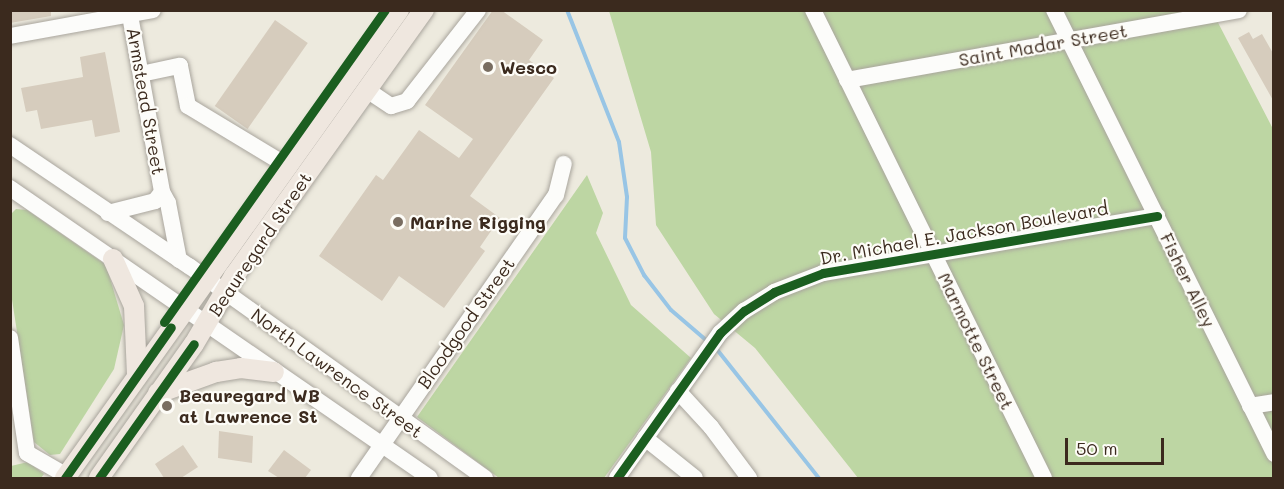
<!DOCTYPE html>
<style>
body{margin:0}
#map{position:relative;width:1284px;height:489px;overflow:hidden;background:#edeade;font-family:Mali,sans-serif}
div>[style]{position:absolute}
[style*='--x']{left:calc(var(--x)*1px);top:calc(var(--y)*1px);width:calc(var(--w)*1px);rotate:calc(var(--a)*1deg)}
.green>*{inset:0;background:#bdd6a3}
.stream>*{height:4px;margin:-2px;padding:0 2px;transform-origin:2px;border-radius:2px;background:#98c5e5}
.building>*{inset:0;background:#d6ccbd;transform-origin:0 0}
.roads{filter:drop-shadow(0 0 2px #a9a59d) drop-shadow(0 0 2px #a9a59d)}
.minor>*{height:16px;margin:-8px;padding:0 8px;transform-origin:8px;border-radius:8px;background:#fcfcfa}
.major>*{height:20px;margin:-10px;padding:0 10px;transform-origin:10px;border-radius:10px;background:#efe7df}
.cycleway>*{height:9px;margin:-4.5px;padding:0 4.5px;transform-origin:4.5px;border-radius:4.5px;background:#1b5e20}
.dots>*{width:16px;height:16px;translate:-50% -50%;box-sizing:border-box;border:3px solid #fdfcf7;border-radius:50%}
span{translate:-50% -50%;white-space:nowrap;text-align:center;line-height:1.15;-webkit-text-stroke:4.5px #fdfcf7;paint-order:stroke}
.street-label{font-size:18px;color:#3b2a1e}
.poi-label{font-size:18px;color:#3b2a1e;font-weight:700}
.left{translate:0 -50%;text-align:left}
.frame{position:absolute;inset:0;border:12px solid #3b2a1e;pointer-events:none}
.scale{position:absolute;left:1065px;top:438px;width:99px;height:27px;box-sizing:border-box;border:3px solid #3b2a1e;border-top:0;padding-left:8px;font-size:18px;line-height:21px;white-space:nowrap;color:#3b2a1e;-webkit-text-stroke:4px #fdfcf7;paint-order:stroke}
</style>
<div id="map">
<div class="green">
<i style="clip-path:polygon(609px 11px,1212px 11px,1273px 129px,1273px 478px,858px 478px,755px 348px,714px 314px,656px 225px,651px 152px)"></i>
<i style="clip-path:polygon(587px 175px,603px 213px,596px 233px,631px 305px,691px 358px,604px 478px,499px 478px,417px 417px)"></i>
<i style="clip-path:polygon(16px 209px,27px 210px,106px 265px,124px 325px,114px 369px,60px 454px,50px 455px,34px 442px,11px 293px,10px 215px)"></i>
<i style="clip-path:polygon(28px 462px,44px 474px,41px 478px,11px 478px,11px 466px)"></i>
</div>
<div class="stream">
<i style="--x:567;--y:10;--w:142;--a:68.5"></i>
<i style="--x:619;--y:142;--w:56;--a:81.7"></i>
<i style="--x:627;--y:197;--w:41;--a:92.8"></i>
<i style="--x:625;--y:238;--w:42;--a:62.8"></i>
<i style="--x:644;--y:275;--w:44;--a:52.4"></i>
<i style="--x:671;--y:310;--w:48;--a:40.7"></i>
<i style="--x:715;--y:347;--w:167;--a:51.6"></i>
</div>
<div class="building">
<i style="clip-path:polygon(10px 10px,51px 10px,51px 16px,10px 23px)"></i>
<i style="clip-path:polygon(493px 10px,501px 10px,543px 40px,529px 60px,554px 78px,470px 196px,500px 218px,480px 247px,485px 251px,444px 308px,399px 276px,382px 301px,319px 256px,376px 175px,383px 180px,419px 130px,459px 158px,473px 139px,425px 105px)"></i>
<i style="left:275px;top:20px;width:40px;height:105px;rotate:35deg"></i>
<i style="clip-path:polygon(1249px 32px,1253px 39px,1262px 34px,1274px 55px,1274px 102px,1238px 38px)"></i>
<i style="clip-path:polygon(105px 52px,120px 132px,95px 137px,92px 120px,41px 129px,37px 110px,26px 112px,21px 88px,83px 77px,80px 57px)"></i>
<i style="clip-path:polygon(219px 431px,253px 436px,252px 463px,218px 458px)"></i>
<i style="clip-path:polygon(183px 445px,198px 467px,181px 478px,164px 478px,155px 464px)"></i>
<i style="clip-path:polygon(284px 450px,311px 470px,305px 478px,279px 478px,268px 471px)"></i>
</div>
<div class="roads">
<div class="minor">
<i style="--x:129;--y:10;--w:185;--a:79.7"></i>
<i style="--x:162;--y:192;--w:13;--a:61"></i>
<i style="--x:168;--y:203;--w:58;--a:79.1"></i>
<i style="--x:813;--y:10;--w:522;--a:63.73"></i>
<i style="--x:1054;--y:10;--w:496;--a:63.6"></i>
<i style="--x:10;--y:36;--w:145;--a:-10.3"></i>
<i style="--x:141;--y:74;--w:40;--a:-12"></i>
<i style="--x:180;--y:66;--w:41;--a:78.7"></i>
<i style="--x:188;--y:106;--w:118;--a:31.1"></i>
<i style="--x:847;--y:80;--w:398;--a:-10.1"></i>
<i style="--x:367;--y:90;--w:29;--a:34"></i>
<i style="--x:391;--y:106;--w:17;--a:-17"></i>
<i style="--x:407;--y:101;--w:115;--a:-52"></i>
<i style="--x:10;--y:145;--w:216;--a:34.1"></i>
<i style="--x:189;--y:266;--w:364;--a:35.6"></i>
<i style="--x:10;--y:188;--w:510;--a:34.62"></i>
<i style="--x:108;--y:213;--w:49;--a:-14.3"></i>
<i style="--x:155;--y:201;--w:11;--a:-52"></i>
<i style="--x:10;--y:338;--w:116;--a:81.6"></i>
<i style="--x:27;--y:453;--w:46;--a:29.9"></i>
<i style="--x:678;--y:391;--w:49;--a:47.5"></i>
<i style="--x:711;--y:427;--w:64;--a:53.3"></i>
<i style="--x:1250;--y:406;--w:24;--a:-9"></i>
<i style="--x:645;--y:438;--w:64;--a:38.7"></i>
<i style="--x:359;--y:478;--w:345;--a:-55.2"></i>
<i style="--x:556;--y:195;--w:32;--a:-76"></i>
<i style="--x:617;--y:478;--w:178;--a:-54.6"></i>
<i style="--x:720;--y:333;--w:33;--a:-43"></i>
<i style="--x:744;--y:311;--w:36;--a:-32"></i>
<i style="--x:774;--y:292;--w:53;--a:-21.2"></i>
<i style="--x:823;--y:273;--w:339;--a:-9.7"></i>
</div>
<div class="major">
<i style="--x:113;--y:259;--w:51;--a:65.9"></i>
<i style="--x:134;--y:306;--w:69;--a:87.5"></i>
<i style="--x:158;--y:393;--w:62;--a:-19.9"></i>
<i style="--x:216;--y:372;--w:25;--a:-9"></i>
<i style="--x:241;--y:368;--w:33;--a:7"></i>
<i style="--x:65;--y:478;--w:575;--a:-54.49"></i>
<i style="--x:99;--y:478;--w:164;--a:-54.7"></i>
<i style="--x:194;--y:344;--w:79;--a:-59.5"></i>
<i style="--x:234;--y:276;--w:327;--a:-54.5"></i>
</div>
</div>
<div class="cycleway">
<i style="--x:164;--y:322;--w:382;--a:-54.7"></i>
<i style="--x:65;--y:478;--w:184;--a:-54.9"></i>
<i style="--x:99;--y:478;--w:164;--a:-54.7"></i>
<i style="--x:617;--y:478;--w:178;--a:-54.6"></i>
<i style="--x:720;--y:333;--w:33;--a:-43"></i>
<i style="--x:744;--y:311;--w:36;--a:-32"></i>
<i style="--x:774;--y:292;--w:53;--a:-21.2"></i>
<i style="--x:823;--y:273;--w:339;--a:-9.7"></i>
</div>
<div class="dots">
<i style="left:488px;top:67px;background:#796d61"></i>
<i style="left:398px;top:222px;background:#796d61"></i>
<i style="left:167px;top:406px;background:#796d61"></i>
</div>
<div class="street-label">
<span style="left:1043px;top:45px;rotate:-10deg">Saint Madar Street</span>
<span style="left:146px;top:101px;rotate:80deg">Armstead Street</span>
<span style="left:964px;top:233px;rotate:-10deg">Dr. Michael E. Jackson Boulevard</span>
<span style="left:260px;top:244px;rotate:-56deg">Beauregard Street</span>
<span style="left:1188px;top:280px;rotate:64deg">Fisher Alley</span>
<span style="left:466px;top:323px;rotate:-55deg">Bloodgood Street</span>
<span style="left:976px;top:341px;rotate:64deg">Marmotte Street</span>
<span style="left:337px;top:373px;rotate:36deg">North Lawrence Street</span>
</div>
<div class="poi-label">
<span class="left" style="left:500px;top:67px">Wesco</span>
<span class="left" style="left:410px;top:222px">Marine Rigging</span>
<span class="left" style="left:179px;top:406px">Beauregard WB<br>at Lawrence St</span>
</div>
<div class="frame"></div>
<div class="scale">50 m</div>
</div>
